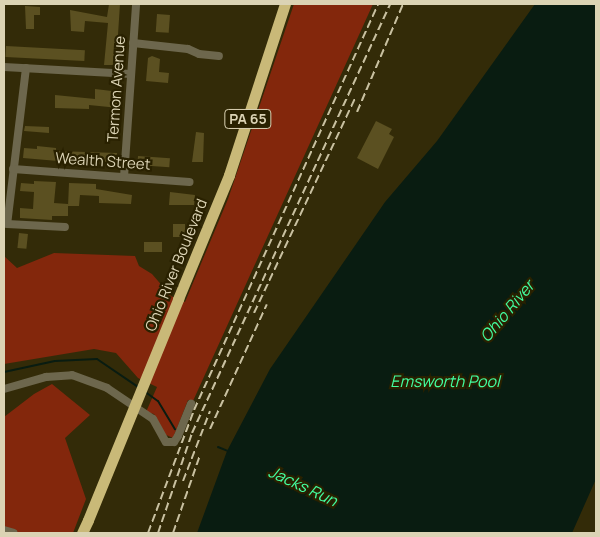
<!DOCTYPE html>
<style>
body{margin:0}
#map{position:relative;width:600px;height:537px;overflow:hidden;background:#332b08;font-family:Manrope,sans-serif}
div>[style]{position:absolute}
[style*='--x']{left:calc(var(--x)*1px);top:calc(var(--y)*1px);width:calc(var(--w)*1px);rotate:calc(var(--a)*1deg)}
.green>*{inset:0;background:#83270c}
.water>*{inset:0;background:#091c11}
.stream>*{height:2px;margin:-1px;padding:0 1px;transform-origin:1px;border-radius:1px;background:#091c11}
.building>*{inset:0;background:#5b5021;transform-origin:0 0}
.minor>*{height:8px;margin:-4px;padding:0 4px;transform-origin:4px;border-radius:4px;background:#6d674d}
.highway>*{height:11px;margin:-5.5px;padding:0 5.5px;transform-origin:5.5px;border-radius:5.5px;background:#c9b978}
.rail>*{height:2px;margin-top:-1px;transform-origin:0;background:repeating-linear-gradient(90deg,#c9c1a1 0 8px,transparent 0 12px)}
.highway-bridge>*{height:11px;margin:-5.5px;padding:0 5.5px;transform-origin:5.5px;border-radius:5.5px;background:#c9b978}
span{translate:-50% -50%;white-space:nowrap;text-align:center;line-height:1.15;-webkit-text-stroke:4.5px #292100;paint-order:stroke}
.shield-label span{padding:1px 4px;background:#292100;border:1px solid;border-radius:4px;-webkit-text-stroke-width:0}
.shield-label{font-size:14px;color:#dbd3b4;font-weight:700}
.street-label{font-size:15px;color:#dbd3b4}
.water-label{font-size:16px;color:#42fea0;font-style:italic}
.frame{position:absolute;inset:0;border:5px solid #dbd3b4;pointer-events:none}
</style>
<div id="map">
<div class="green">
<i style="clip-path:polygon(294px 4px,373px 4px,193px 401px,188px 400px,173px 438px,164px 434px,154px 414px,146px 412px,157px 387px,138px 378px,116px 353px,94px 349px,4px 364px,4px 256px,17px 268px,54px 253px,135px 256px,139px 266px,152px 274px,171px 296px,185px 302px,228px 199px)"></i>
<i style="clip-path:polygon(52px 384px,90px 415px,65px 438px,86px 499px,73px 533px,4px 533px,4px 417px,34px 394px)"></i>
</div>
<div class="water">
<i style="clip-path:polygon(535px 4px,596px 4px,596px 479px,572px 533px,197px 533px,227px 451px,270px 369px,385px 202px,437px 141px)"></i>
</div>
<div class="stream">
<i style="--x:4;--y:372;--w:52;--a:-12.2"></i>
<i style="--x:55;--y:361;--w:42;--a:-2.7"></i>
<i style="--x:97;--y:359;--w:50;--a:34.3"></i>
<i style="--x:144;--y:391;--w:17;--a:36"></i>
<i style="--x:158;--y:401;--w:33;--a:59"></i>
<i style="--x:218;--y:447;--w:11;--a:22"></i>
</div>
<div class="building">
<i style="clip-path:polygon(109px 4px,120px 4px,116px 65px,104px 65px,108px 23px,85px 21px,84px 32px,71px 31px,70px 10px,107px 17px)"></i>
<i style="clip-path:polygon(25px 6px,40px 7px,40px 15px,34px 15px,34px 29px,26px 29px)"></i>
<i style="left:157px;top:14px;width:13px;height:18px;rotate:4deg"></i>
<i style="left:6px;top:46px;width:79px;height:11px;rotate:3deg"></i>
<i style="clip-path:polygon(152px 56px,160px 59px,159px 72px,169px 73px,168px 83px,146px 81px,148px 58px)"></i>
<i style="clip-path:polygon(95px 89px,120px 92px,119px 108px,89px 105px,89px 109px,55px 108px,55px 95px,95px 99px)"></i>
<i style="clip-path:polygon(376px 121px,392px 129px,389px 134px,394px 137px,378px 169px,357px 158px)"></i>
<i style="clip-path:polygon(25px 126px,49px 127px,49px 133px,24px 131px)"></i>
<i style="clip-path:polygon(196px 132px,204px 133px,203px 162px,192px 162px)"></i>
<i style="clip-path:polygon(37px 146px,56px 148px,56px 151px,117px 153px,116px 166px,23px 158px,24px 148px,37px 149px)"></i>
<i style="left:138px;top:156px;width:32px;height:9px;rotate:4deg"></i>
<i style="clip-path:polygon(34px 181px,56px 182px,54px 203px,68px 204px,68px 216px,52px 216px,52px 220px,20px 218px,20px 208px,33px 209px,34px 192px,20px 191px,21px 183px,34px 184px)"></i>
<i style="clip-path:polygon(69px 183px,96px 184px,96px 189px,132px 195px,131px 204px,99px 203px,99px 196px,80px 195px,79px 206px,68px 206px)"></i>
<i style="clip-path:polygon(170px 192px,195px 195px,194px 205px,169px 205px)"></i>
<i style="left:173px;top:224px;width:12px;height:13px"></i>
<i style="left:19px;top:233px;width:9px;height:15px;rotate:6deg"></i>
<i style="left:144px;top:242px;width:18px;height:10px"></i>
</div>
<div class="minor">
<i style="--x:133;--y:43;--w:55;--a:6.2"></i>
<i style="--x:188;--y:49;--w:12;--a:24"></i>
<i style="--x:199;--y:54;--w:20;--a:6"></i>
<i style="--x:4;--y:67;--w:127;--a:3.2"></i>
<i style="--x:26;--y:68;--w:157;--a:96.9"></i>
<i style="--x:7;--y:224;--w:58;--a:3"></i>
<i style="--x:13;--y:169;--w:177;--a:4.2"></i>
<i style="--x:124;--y:177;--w:173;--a:-86"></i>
<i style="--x:4;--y:389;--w:44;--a:-15.9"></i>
<i style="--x:46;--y:377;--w:26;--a:-4"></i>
<i style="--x:72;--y:375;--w:37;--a:20"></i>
<i style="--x:107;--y:388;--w:55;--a:34"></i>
<i style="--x:153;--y:419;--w:26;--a:61"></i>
<i style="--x:166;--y:442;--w:8;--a:0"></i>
<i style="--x:174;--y:442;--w:7;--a:-56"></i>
<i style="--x:178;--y:436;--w:35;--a:-68"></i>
<i style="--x:4;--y:530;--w:10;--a:17"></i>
</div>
<div class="highway">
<i style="--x:178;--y:299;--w:134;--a:-67.6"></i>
<i style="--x:229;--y:175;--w:180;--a:-71.9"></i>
<i style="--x:82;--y:533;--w:14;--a:-65"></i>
</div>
<div class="rail">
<i style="--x:357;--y:112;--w:117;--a:-66.9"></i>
<i style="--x:254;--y:313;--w:238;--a:-64.8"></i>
<i style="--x:210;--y:429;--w:137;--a:-65.5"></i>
<i style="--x:183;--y:481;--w:75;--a:-68.9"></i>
<i style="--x:148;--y:533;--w:131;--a:-69.5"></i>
<i style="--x:194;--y:410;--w:446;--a:-65.6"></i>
<i style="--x:158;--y:533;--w:106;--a:-71.2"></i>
<i style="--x:192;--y:433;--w:472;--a:-65.2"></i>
<i style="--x:173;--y:533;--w:83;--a:-70.9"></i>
</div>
<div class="highway-bridge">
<i style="--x:88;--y:520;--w:239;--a:-67.8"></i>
</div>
<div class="shield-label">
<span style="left:248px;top:119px">PA 65</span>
</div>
<div class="street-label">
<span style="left:116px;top:89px;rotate:-86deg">Termon Avenue</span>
<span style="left:103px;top:161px;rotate:4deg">Wealth Street</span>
<span style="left:176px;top:265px;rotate:-68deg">Ohio River Boulevard</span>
</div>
<div class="water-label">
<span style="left:507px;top:311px;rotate:-50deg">Ohio River</span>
<span style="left:445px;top:381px">Emsworth Pool</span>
<span style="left:303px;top:486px;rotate:25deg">Jacks Run</span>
</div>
<div class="frame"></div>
</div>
